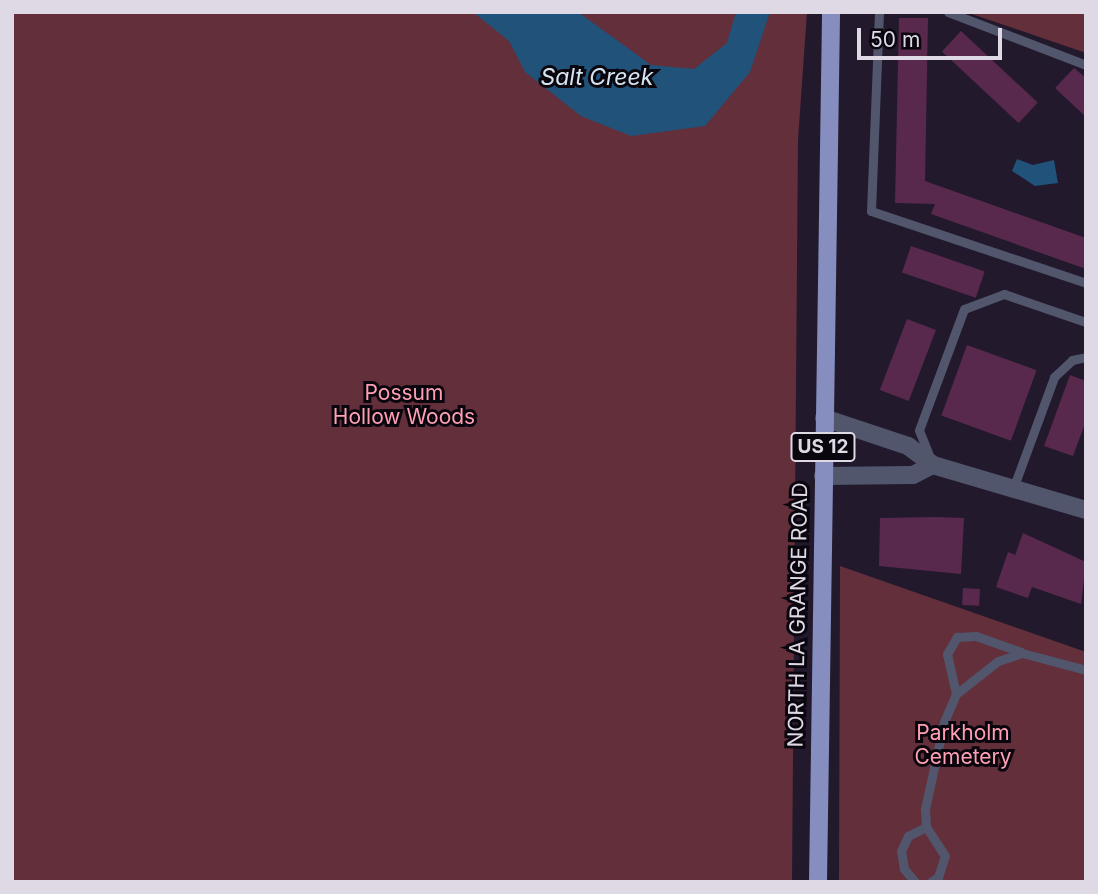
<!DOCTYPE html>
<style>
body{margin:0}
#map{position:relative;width:1098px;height:894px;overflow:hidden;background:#22192c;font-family:Inter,sans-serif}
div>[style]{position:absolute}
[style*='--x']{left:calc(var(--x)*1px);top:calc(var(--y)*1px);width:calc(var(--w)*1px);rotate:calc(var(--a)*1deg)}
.green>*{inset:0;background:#622f3b}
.water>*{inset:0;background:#20527a}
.building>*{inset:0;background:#58294d;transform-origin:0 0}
.service>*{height:9px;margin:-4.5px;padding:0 4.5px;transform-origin:4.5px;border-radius:4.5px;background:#51566d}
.minor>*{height:18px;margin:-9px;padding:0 9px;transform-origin:9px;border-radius:9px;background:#51566d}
.primary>*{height:18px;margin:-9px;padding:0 9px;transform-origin:9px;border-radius:9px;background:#858ebe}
span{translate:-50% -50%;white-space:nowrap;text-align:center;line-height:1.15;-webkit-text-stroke:6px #0a060e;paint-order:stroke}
.shield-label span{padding:2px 5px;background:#0a060e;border:2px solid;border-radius:5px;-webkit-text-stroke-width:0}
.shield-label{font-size:19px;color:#dfd9e6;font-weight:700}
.park-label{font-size:21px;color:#ff9fb3}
.street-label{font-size:21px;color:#dfd9e6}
.water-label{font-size:23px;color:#d6e4f1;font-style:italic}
.frame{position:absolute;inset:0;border:14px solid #dfd9e6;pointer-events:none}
.scale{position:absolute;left:857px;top:28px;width:145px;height:32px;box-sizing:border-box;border:4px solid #dfd9e6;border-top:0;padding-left:9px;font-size:21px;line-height:24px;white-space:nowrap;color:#dfd9e6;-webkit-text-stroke:5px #0a060e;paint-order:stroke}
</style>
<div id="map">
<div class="green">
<i style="clip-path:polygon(12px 12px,807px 12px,798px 140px,792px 882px,12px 882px)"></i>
<i style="clip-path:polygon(966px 12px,1086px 12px,1086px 53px)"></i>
<i style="clip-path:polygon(840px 566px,1086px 652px,1086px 882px,839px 882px)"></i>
</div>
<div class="water">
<i style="clip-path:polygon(473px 12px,578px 12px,651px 65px,694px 69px,727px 43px,736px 12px,770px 12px,750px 72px,705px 126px,631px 136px,581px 116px,525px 72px,509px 41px)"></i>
<i style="clip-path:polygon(1017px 159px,1033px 165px,1054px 160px,1058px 183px,1035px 186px,1012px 171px)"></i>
</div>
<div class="building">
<i style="clip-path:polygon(899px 18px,928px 18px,925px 181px,1086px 238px,1086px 269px,931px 214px,935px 204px,895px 203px)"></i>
<i style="left:961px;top:31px;width:105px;height:28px;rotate:43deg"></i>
<i style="clip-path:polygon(1074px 68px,1086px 78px,1086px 117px,1055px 88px)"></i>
<i style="left:911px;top:246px;width:78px;height:28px;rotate:19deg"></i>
<i style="left:907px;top:319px;width:31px;height:76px;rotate:21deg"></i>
<i style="left:967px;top:345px;width:74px;height:75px;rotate:20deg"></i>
<i style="clip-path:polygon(1070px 375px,1086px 381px,1086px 421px,1073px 456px,1044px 446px)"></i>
<i style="clip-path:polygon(936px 517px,964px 518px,961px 574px,879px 566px,880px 518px)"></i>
<i style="clip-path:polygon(1023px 533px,1086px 562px,1081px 604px,1032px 587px,1028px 598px,996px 587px,1008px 552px,1015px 555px)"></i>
<i style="left:963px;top:588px;width:17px;height:17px;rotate:3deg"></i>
</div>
<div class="service">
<i style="--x:879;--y:12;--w:199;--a:92.3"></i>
<i style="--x:871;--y:211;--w:227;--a:18.5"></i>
<i style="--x:948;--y:12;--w:148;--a:21"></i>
<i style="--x:931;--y:460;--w:32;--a:-112"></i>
<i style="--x:919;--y:430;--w:129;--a:-69.6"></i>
<i style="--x:964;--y:309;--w:43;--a:-20.6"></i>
<i style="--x:1004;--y:294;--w:87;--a:18.9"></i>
<i style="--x:1014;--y:486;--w:116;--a:-69.8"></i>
<i style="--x:1054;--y:377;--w:25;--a:-43"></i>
<i style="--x:1072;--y:360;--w:14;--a:-12"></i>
<i style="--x:956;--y:694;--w:41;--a:-102.7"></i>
<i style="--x:947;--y:654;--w:20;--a:-60"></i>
<i style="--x:957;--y:637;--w:19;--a:-3"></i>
<i style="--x:976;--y:636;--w:48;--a:19.6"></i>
<i style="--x:915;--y:882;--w:17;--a:-130"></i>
<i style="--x:904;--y:869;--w:18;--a:-99"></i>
<i style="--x:901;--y:851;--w:17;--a:-65"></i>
<i style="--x:908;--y:836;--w:20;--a:-27"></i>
<i style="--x:931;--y:882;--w:9;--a:-36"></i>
<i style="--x:938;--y:877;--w:22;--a:-72"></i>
<i style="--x:945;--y:856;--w:35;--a:-123"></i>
<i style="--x:926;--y:827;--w:18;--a:-93"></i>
<i style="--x:925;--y:809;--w:89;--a:-77.7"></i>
<i style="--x:944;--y:722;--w:30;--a:-67"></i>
<i style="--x:956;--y:694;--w:53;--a:-38.2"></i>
<i style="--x:998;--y:661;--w:25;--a:-18"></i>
<i style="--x:1022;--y:653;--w:66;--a:14.9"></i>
</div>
<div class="minor">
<i style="--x:824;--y:418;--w:89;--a:18.4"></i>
<i style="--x:908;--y:446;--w:31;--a:37"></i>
<i style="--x:933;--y:465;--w:159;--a:16.4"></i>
<i style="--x:823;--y:476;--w:90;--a:-0.6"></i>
<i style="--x:913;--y:475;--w:22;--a:-27"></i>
</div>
<div class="primary">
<i style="--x:818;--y:882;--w:870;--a:-89.14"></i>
</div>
<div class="shield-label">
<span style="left:823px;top:447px">US 12</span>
</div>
<div class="park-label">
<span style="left:404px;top:405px">Possum<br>Hollow Woods</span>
<span style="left:963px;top:745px">Parkholm<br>Cemetery</span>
</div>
<div class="street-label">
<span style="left:798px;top:615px;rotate:-89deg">NORTH LA GRANGE ROAD</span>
</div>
<div class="water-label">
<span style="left:597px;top:77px">Salt Creek</span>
</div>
<div class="frame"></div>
<div class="scale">50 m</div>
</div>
